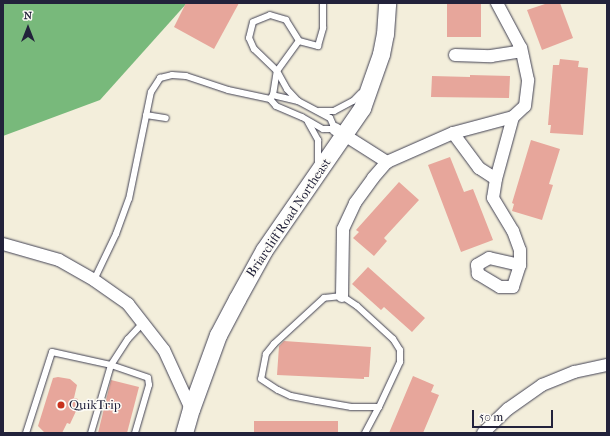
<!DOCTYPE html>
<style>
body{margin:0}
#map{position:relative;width:610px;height:436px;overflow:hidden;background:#f3eedb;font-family:"IM FELL French Canon",serif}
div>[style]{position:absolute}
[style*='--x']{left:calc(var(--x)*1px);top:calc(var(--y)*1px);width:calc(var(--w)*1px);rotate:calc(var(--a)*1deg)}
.forest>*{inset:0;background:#78b97b}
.building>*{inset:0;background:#e7a69b;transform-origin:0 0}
.roads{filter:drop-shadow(0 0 1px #414153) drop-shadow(0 0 1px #414153)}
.lane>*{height:6px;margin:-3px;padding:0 3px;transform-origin:3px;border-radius:3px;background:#fff}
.street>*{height:12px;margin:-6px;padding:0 6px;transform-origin:6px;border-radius:6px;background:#fff}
.secondary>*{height:17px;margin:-8.5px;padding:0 8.5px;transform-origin:8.5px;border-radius:8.5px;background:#fff}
.dots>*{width:11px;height:11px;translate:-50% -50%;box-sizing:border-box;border:2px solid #fdfcf7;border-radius:50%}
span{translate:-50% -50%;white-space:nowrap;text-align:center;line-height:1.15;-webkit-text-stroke:3px #fdfcf7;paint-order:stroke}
.street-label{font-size:13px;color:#22223b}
.poi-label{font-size:13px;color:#22223b}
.left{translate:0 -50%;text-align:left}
.frame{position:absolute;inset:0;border:4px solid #22223b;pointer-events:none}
.north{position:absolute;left:8px;top:8px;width:40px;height:40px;-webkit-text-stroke:3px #fdfcf7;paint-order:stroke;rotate:0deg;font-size:11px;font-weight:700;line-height:16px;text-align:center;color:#22223b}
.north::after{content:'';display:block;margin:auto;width:14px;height:18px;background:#22223b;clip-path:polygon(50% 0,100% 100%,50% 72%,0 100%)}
.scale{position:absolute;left:472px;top:410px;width:81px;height:18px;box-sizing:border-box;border:2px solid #22223b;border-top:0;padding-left:5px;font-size:12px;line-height:14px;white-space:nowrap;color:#22223b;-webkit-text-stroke:3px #fdfcf7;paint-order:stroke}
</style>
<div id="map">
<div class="forest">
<i style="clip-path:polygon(3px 3px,187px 3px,100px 100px,3px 136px)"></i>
</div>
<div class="building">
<i style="clip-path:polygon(186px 3px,239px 3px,214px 49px,174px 27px)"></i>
<i style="left:447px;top:3px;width:34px;height:34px"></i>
<i style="clip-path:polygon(548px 3px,560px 3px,573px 38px,542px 50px,527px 10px)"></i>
<i style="clip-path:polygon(560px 59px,579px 61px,578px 67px,588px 68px,583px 135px,550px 133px,551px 125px,548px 125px,553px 65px,559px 65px)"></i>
<i style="clip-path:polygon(470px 75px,510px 76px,509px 98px,431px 97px,432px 76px,470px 77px)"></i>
<i style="clip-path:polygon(531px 140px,560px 149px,549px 184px,553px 185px,542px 220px,512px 211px,514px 204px,512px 203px)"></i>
<i style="clip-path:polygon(450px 157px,464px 192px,473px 189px,493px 240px,461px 252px,428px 165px)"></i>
<i style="clip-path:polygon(399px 182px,419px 200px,384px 238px,387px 241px,374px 256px,353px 238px,359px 232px,356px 230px)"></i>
<i style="clip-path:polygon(368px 267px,425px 318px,412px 332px,384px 307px,381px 310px,352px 284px)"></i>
<i style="clip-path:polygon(284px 341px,371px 347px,369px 377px,364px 377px,364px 379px,277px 375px,279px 346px)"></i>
<i style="clip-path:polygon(413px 376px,434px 385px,431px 392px,439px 395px,423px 433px,389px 433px)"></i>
<i style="clip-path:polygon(58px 377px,70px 379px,77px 385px,74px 398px,78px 399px,77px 409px,70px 424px,67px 423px,62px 433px,45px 433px,38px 426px,53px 378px)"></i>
<i style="clip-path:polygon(111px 380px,139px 387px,127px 433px,98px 433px)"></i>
<i style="left:254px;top:421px;width:84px;height:12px"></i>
</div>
<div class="roads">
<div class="lane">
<i style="--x:273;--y:95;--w:24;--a:-81"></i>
<i style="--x:277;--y:71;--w:37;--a:-54"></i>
<i style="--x:298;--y:101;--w:16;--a:-133"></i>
<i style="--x:287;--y:89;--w:21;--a:-119"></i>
<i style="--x:277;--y:71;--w:32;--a:-136"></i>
<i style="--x:254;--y:49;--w:12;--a:-114"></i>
<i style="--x:249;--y:38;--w:16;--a:-76"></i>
<i style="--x:253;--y:22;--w:18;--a:-22"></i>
<i style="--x:270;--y:15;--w:17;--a:17"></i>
<i style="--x:286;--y:20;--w:25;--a:58"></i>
<i style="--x:299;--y:41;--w:20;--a:15"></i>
<i style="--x:318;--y:46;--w:19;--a:-74"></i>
<i style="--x:323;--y:28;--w:25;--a:-90"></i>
<i style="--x:319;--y:111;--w:15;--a:0"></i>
<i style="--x:334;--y:111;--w:21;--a:-28"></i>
<i style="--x:353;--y:101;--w:11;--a:-45"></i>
<i style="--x:146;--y:115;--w:20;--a:9"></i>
<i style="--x:308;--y:122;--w:21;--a:61"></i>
<i style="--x:318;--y:140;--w:24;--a:90"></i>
<i style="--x:94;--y:280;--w:51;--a:-64.4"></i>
<i style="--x:116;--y:234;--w:37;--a:-70"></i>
<i style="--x:129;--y:199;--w:109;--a:-78.4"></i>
<i style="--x:151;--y:92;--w:17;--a:-57"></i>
<i style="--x:160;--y:78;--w:12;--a:-14"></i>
<i style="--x:172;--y:75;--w:14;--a:4"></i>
<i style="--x:186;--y:76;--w:44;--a:18.4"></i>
<i style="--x:228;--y:90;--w:43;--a:12.1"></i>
<i style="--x:270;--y:99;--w:9;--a:49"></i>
<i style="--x:276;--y:106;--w:28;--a:23"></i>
<i style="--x:302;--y:117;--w:24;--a:30"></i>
<i style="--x:323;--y:129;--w:12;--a:0"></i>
<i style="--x:335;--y:129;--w:12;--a:-114"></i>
<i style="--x:330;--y:118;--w:36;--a:-152"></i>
<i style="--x:298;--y:101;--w:26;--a:-167"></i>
<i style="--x:273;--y:95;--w:5;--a:127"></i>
<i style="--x:26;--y:433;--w:85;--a:-72.2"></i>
<i style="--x:52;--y:352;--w:60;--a:12.4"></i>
<i style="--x:111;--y:365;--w:39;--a:19"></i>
<i style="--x:148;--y:378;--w:7;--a:82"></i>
<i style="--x:149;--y:385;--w:50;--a:106.3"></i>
<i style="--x:91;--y:433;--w:71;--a:-73.6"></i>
<i style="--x:111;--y:365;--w:31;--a:-57"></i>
<i style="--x:128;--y:339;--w:22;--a:-47"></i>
<i style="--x:365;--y:433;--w:30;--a:-62"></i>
<i style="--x:379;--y:407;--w:50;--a:-65"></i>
<i style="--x:400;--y:362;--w:12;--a:-90"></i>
<i style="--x:400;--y:350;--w:13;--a:-122"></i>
<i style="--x:393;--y:339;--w:49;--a:-137.5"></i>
<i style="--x:357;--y:306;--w:18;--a:-146"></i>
<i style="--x:342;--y:296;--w:18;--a:174"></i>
<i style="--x:324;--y:298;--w:68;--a:137.4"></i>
<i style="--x:274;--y:344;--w:13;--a:129"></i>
<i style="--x:266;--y:354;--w:25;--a:101"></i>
<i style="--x:261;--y:379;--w:20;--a:33"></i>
<i style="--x:278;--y:390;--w:14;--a:25"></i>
<i style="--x:291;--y:396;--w:26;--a:11"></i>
<i style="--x:317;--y:401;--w:35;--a:10"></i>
<i style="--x:351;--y:407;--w:28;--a:0"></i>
</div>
<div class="street">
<i style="--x:455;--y:55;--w:36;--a:2"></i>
<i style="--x:491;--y:56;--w:25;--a:-9"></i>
<i style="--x:516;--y:52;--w:6;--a:-39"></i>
<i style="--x:513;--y:117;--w:64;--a:105.3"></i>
<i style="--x:496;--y:179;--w:19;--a:99"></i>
<i style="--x:493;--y:198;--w:39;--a:59"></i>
<i style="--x:513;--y:231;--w:20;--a:70"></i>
<i style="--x:520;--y:250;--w:15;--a:90"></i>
<i style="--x:520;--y:265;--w:23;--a:108"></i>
<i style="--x:513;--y:287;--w:13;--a:180"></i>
<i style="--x:500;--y:287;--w:26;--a:-149"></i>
<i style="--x:478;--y:274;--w:9;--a:-96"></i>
<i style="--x:477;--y:265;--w:14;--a:-30"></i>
<i style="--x:489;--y:258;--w:32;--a:13"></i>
<i style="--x:335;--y:129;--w:62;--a:32.4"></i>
<i style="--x:453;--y:133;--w:44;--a:53.4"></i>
<i style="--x:479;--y:168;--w:20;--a:33"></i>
<i style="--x:3;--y:244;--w:58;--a:15.9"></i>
<i style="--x:59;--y:260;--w:40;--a:29.7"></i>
<i style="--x:94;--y:280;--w:42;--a:35.2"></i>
<i style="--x:128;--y:304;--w:58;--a:52"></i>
<i style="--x:164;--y:350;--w:65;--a:65.4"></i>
<i style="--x:342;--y:296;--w:67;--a:-89.1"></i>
<i style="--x:343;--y:229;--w:29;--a:-65"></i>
<i style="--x:355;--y:203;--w:31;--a:-54"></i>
<i style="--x:373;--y:178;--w:21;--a:-49"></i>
<i style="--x:387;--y:162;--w:72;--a:-23.7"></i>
<i style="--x:453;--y:133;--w:62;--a:-14.9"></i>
<i style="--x:513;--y:117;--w:16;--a:-43"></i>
<i style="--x:525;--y:106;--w:26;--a:-83"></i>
<i style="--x:528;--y:80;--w:33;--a:-102"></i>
<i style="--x:521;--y:48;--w:51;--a:-118.1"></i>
<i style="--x:483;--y:433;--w:35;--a:-44"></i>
<i style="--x:508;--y:409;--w:42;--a:-35.2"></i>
<i style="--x:542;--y:385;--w:35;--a:-22"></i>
<i style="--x:574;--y:372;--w:34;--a:-12"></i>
</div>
<div class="secondary">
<i style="--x:184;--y:433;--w:25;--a:-74"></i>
<i style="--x:191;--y:409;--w:79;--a:-70"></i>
<i style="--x:218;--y:335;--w:41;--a:-62.2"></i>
<i style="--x:237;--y:299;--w:56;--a:-61.1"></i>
<i style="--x:264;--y:250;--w:173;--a:-55.4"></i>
<i style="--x:362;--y:108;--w:57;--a:-70.6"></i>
<i style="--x:381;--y:54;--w:20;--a:-79"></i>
<i style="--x:385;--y:34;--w:31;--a:-86"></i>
</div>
</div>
<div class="dots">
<i style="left:61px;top:405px;background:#c8321e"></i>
</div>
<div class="street-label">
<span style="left:289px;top:218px;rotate:-56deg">Briarcliff Road Northeast</span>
</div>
<div class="poi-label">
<span class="left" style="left:69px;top:405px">QuikTrip</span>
</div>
<div class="frame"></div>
<div class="north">N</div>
<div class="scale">50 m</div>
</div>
